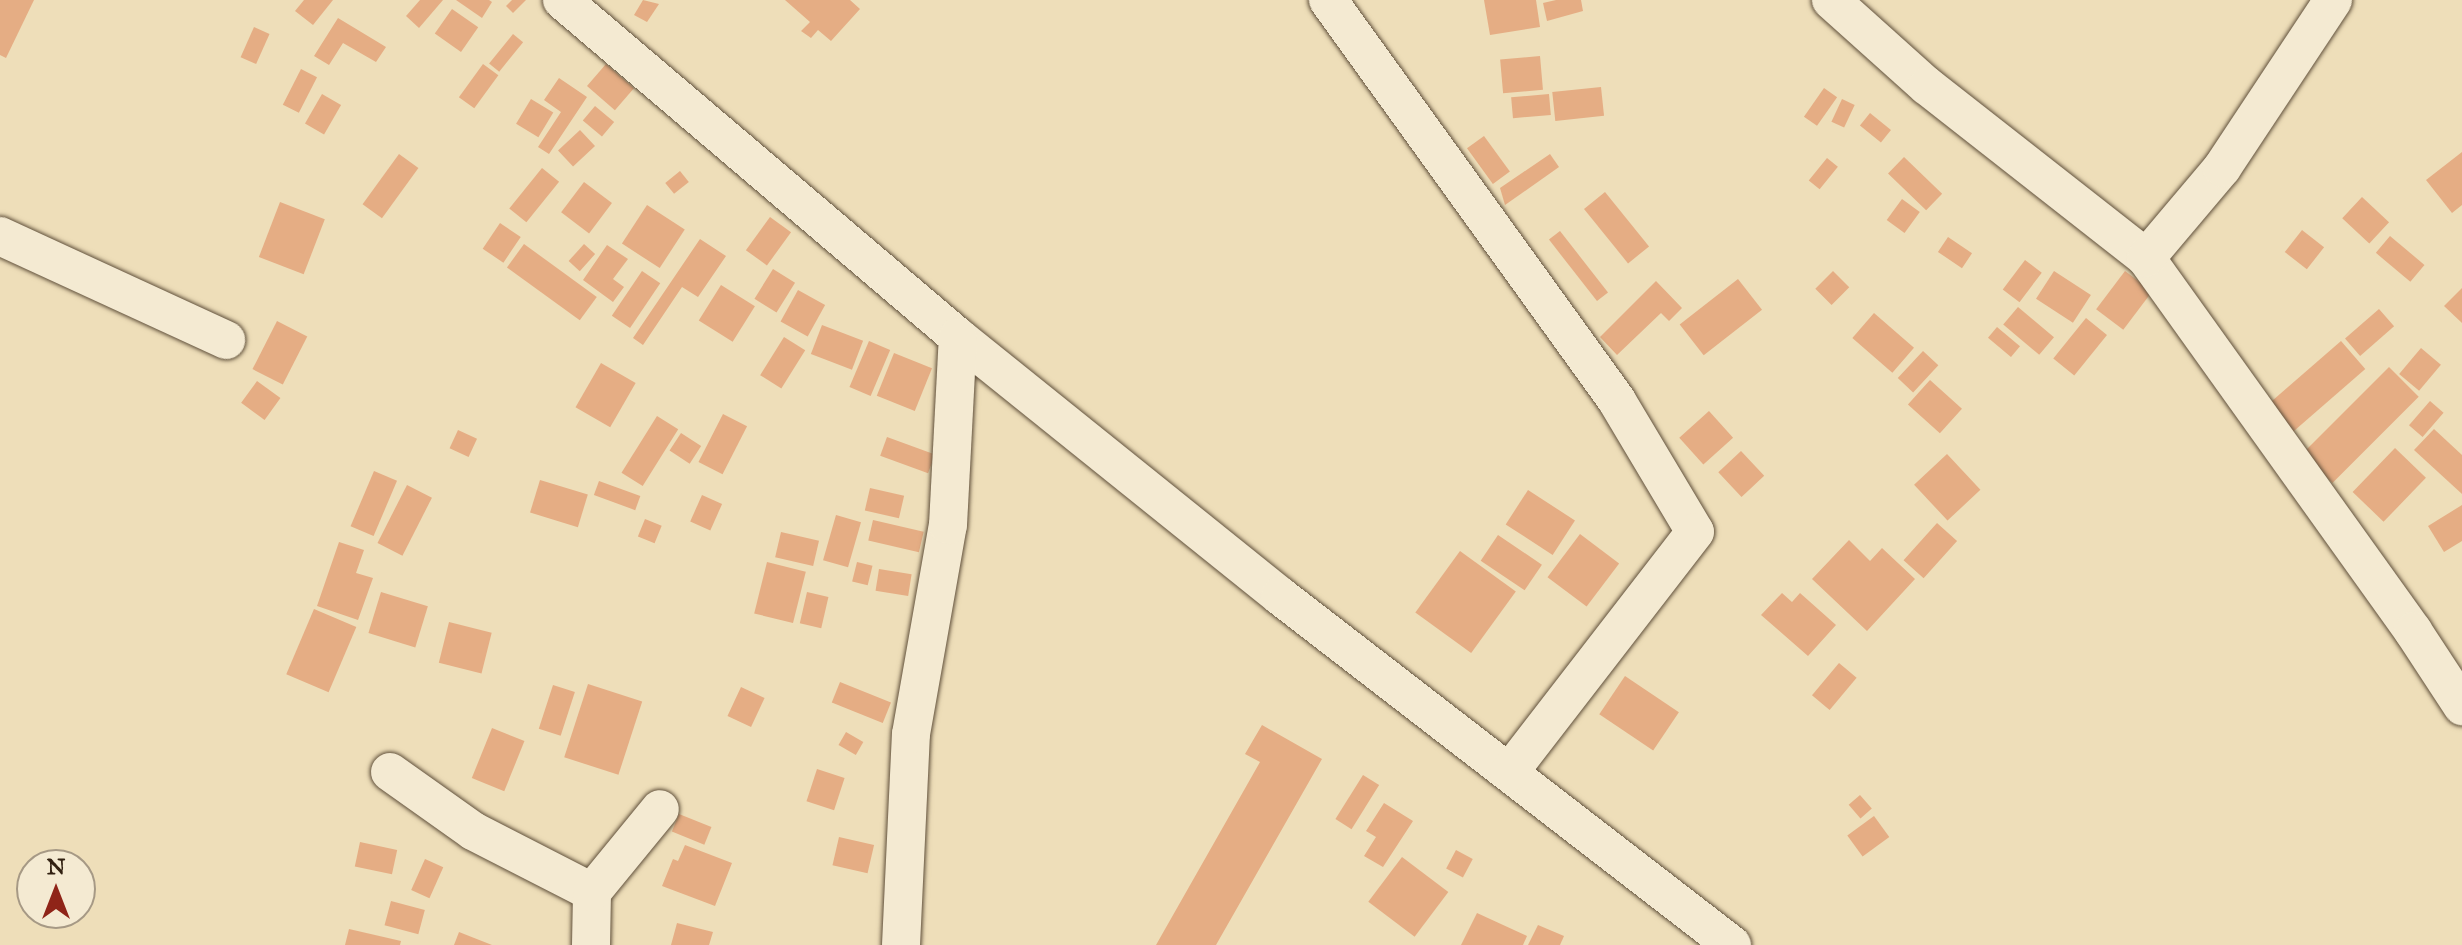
<!DOCTYPE html>
<style>
body{margin:0}
#map{position:relative;width:2462px;height:945px;overflow:hidden;background:#eedeb9;font-family:"IM FELL Great Primer",serif}
div>[style]{position:absolute}
[style*='--x']{left:calc(var(--x)*1px);top:calc(var(--y)*1px);width:calc(var(--w)*1px);rotate:calc(var(--a)*1deg)}
.building>*{inset:0;background:#e5ad84;transform-origin:0 0}
.roads{filter:drop-shadow(0 0 2px #60503b) drop-shadow(0 0 2px #60503b)}
.minor>*{height:38px;margin:-19px;padding:0 19px;transform-origin:19px;border-radius:19px;background:#f4ead2}
span{translate:-50% -50%;white-space:nowrap;text-align:center;line-height:1.15;-webkit-text-stroke:8px #f4ead2;paint-order:stroke}
.north{position:absolute;left:16px;top:849px;width:80px;height:80px;box-sizing:border-box;background:#f4ead2;border:2px solid #a69985;border-radius:50%;rotate:0deg;font-size:22px;font-weight:700;line-height:32px;text-align:center;color:#312011}
.north::after{content:'';display:block;margin:auto;width:28px;height:36px;background:#8f2418;clip-path:polygon(50% 0,100% 100%,50% 72%,0 100%)}
</style>
<div id="map">
<div class="building">
<i style="clip-path:polygon(0 0,34px 0,6px 58px,0 55px)"></i>
<i style="clip-path:polygon(304px 0,333px 0,313px 25px,295px 11px)"></i>
<i style="clip-path:polygon(420px 0,443px 0,419px 28px,406px 16px)"></i>
<i style="clip-path:polygon(456px 0,489px 0,492px 2px,482px 18px)"></i>
<i style="clip-path:polygon(512px 0,526px 0,513px 13px,506px 6px)"></i>
<i style="clip-path:polygon(643px 0,659px 4px,647px 22px,634px 15px)"></i>
<i style="clip-path:polygon(785px 0,850px 0,860px 9px,831px 41px,818px 30px,811px 38px,801px 31px,810px 22px)"></i>
<i style="clip-path:polygon(1484px 0,1536px 0,1540px 27px,1490px 35px)"></i>
<i style="clip-path:polygon(1556px 0,1581px 0,1583px 11px,1547px 21px,1543px 3px)"></i>
<i style="left:452px;top:9px;width:32px;height:30px;rotate:35deg"></i>
<i style="clip-path:polygon(338px 18px,386px 47px,376px 62px,343px 43px,329px 65px,314px 56px)"></i>
<i style="left:254px;top:27px;width:17px;height:33px;rotate:24deg"></i>
<i style="left:513px;top:34px;width:13px;height:38px;rotate:39deg"></i>
<i style="left:1540px;top:56px;width:34px;height:40px;rotate:85deg"></i>
<i style="left:483px;top:64px;width:19px;height:41px;rotate:36deg"></i>
<i style="left:606px;top:64px;width:37px;height:29px;rotate:41deg"></i>
<i style="left:301px;top:69px;width:18px;height:40px;rotate:27deg"></i>
<i style="clip-path:polygon(559px 78px,587px 97px,549px 154px,538px 147px,561px 112px,544px 100px)"></i>
<i style="left:1601px;top:87px;width:29px;height:49px;rotate:84deg"></i>
<i style="left:1824px;top:88px;width:16px;height:35px;rotate:35deg"></i>
<i style="left:322px;top:94px;width:22px;height:34px;rotate:30deg"></i>
<i style="left:1549px;top:94px;width:21px;height:38px;rotate:85deg"></i>
<i style="left:531px;top:99px;width:26px;height:29px;rotate:31deg"></i>
<i style="left:1842px;top:99px;width:14px;height:25px;rotate:25deg"></i>
<i style="left:595px;top:106px;width:25px;height:19px;rotate:40deg"></i>
<i style="left:1870px;top:113px;width:27px;height:16px;rotate:39deg"></i>
<i style="left:580px;top:130px;width:22px;height:30px;rotate:47deg"></i>
<i style="left:1484px;top:136px;width:44px;height:21px;rotate:54deg"></i>
<i style="clip-path:polygon(2462px 152px,2462px 205px,2452px 213px,2426px 180px)"></i>
<i style="left:399px;top:154px;width:24px;height:62px;rotate:36deg"></i>
<i style="clip-path:polygon(1550px 154px,1559px 167px,1505px 205px,1500px 188px)"></i>
<i style="left:1904px;top:157px;width:53px;height:23px;rotate:44deg"></i>
<i style="left:1827px;top:158px;width:14px;height:29px;rotate:39deg"></i>
<i style="left:542px;top:168px;width:22px;height:52px;rotate:39deg"></i>
<i style="left:680px;top:171px;width:14px;height:19px;rotate:51deg"></i>
<i style="left:584px;top:182px;width:35px;height:38px;rotate:37deg"></i>
<i style="left:1605px;top:192px;width:70px;height:27px;rotate:51deg"></i>
<i style="left:2362px;top:197px;width:37px;height:29px;rotate:43deg"></i>
<i style="left:1902px;top:199px;width:22px;height:26px;rotate:36deg"></i>
<i style="left:280px;top:202px;width:48px;height:59px;rotate:21deg"></i>
<i style="left:647px;top:205px;width:45px;height:46px;rotate:33deg"></i>
<i style="left:770px;top:217px;width:26px;height:41px;rotate:36deg"></i>
<i style="left:500px;top:223px;width:25px;height:31px;rotate:34deg"></i>
<i style="left:2302px;top:230px;width:28px;height:28px;rotate:38deg"></i>
<i style="left:1560px;top:231px;width:78px;height:14px;rotate:52deg"></i>
<i style="left:2390px;top:236px;width:45px;height:22px;rotate:40deg"></i>
<i style="left:1948px;top:237px;width:29px;height:18px;rotate:34deg"></i>
<i style="clip-path:polygon(700px 239px,726px 256px,698px 297px,682px 287px,643px 345px,633px 338px)"></i>
<i style="left:524px;top:244px;width:90px;height:29px;rotate:36deg"></i>
<i style="left:584px;top:244px;width:15px;height:23px;rotate:42deg"></i>
<i style="clip-path:polygon(607px 245px,628px 259px,613px 279px,624px 287px,613px 302px,583px 280px)"></i>
<i style="left:2025px;top:260px;width:21px;height:37px;rotate:37deg"></i>
<i style="left:773px;top:269px;width:26px;height:35px;rotate:32deg"></i>
<i style="left:642px;top:271px;width:22px;height:54px;rotate:34deg"></i>
<i style="left:1833px;top:271px;width:23px;height:25px;rotate:45deg"></i>
<i style="left:2054px;top:271px;width:44px;height:33px;rotate:33deg"></i>
<i style="left:2125px;top:271px;width:34px;height:48px;rotate:37deg"></i>
<i style="left:1738px;top:279px;width:39px;height:74px;rotate:52deg"></i>
<i style="clip-path:polygon(1656px 281px,1682px 308px,1669px 321px,1661px 313px,1617px 355px,1600px 337px)"></i>
<i style="left:721px;top:285px;width:40px;height:42px;rotate:32deg"></i>
<i style="clip-path:polygon(2462px 288px,2462px 323px,2444px 306px)"></i>
<i style="left:798px;top:290px;width:31px;height:36px;rotate:29deg"></i>
<i style="left:2018px;top:307px;width:47px;height:23px;rotate:40deg"></i>
<i style="left:2379px;top:309px;width:23px;height:45px;rotate:49deg"></i>
<i style="left:1874px;top:313px;width:53px;height:33px;rotate:41deg"></i>
<i style="left:2086px;top:318px;width:27px;height:52px;rotate:39deg"></i>
<i style="left:277px;top:321px;width:34px;height:54px;rotate:27deg"></i>
<i style="left:822px;top:325px;width:44px;height:31px;rotate:21deg"></i>
<i style="left:1997px;top:327px;width:30px;height:14px;rotate:40deg"></i>
<i style="left:784px;top:337px;width:25px;height:45px;rotate:32deg"></i>
<i style="left:869px;top:341px;width:23px;height:50px;rotate:23deg"></i>
<i style="left:2341px;top:341px;width:37px;height:101px;rotate:49deg"></i>
<i style="left:2421px;top:348px;width:26px;height:34px;rotate:40deg"></i>
<i style="left:1923px;top:351px;width:21px;height:37px;rotate:43deg"></i>
<i style="left:894px;top:353px;width:41px;height:46px;rotate:22deg"></i>
<i style="left:601px;top:363px;width:40px;height:51px;rotate:30deg"></i>
<i style="left:2389px;top:367px;width:42px;height:122px;rotate:45deg"></i>
<i style="left:1930px;top:380px;width:43px;height:33px;rotate:42deg"></i>
<i style="left:257px;top:381px;width:29px;height:27px;rotate:36deg"></i>
<i style="left:2430px;top:401px;width:18px;height:32px;rotate:41deg"></i>
<i style="left:1709px;top:411px;width:36px;height:40px;rotate:48deg"></i>
<i style="left:723px;top:414px;width:27px;height:54px;rotate:27deg"></i>
<i style="left:657px;top:416px;width:25px;height:67px;rotate:32deg"></i>
<i style="clip-path:polygon(2434px 429px,2462px 455px,2462px 494px,2414px 450px)"></i>
<i style="left:458px;top:430px;width:21px;height:20px;rotate:25deg"></i>
<i style="left:681px;top:433px;width:24px;height:21px;rotate:33deg"></i>
<i style="left:887px;top:437px;width:51px;height:20px;rotate:20deg"></i>
<i style="left:2395px;top:448px;width:43px;height:61px;rotate:44deg"></i>
<i style="left:1741px;top:451px;width:34px;height:31px;rotate:47deg"></i>
<i style="left:1947px;top:454px;width:49px;height:45px;rotate:47deg"></i>
<i style="left:374px;top:471px;width:25px;height:60px;rotate:23deg"></i>
<i style="left:540px;top:480px;width:50px;height:34px;rotate:17deg"></i>
<i style="left:599px;top:481px;width:44px;height:15px;rotate:20deg"></i>
<i style="left:407px;top:485px;width:28px;height:65px;rotate:27deg"></i>
<i style="left:870px;top:488px;width:35px;height:23px;rotate:13deg"></i>
<i style="left:1528px;top:490px;width:56px;height:41px;rotate:33deg"></i>
<i style="left:702px;top:495px;width:22px;height:29px;rotate:24deg"></i>
<i style="clip-path:polygon(2462px 505px,2462px 541px,2444px 552px,2428px 526px)"></i>
<i style="left:836px;top:515px;width:26px;height:47px;rotate:16deg"></i>
<i style="left:645px;top:519px;width:18px;height:19px;rotate:22deg"></i>
<i style="left:873px;top:520px;width:52px;height:21px;rotate:13deg"></i>
<i style="left:1937px;top:523px;width:27px;height:50px;rotate:42deg"></i>
<i style="left:781px;top:532px;width:39px;height:26px;rotate:13deg"></i>
<i style="left:1580px;top:534px;width:49px;height:54px;rotate:37deg"></i>
<i style="left:1498px;top:535px;width:53px;height:31px;rotate:34deg"></i>
<i style="clip-path:polygon(1849px 540px,1870px 561px,1882px 548px,1915px 579px,1867px 631px,1812px 579px)"></i>
<i style="clip-path:polygon(339px 542px,364px 550px,356px 573px,373px 578px,358px 620px,317px 606px)"></i>
<i style="left:1460px;top:551px;width:69px;height:76px;rotate:36deg"></i>
<i style="left:767px;top:562px;width:40px;height:53px;rotate:14deg"></i>
<i style="left:857px;top:562px;width:16px;height:20px;rotate:14deg"></i>
<i style="left:879px;top:569px;width:33px;height:22px;rotate:9deg"></i>
<i style="left:381px;top:592px;width:49px;height:43px;rotate:17deg"></i>
<i style="left:807px;top:592px;width:22px;height:32px;rotate:13deg"></i>
<i style="clip-path:polygon(1782px 593px,1792px 602px,1800px 593px,1836px 625px,1808px 656px,1761px 615px)"></i>
<i style="left:314px;top:609px;width:46px;height:71px;rotate:23deg"></i>
<i style="left:449px;top:622px;width:44px;height:42px;rotate:14deg"></i>
<i style="left:1839px;top:663px;width:23px;height:42px;rotate:40deg"></i>
<i style="left:1625px;top:676px;width:65px;height:46px;rotate:34deg"></i>
<i style="left:840px;top:682px;width:55px;height:22px;rotate:22deg"></i>
<i style="left:588px;top:684px;width:57px;height:77px;rotate:18deg"></i>
<i style="left:553px;top:685px;width:23px;height:46px;rotate:18deg"></i>
<i style="left:741px;top:687px;width:26px;height:32px;rotate:25deg"></i>
<i style="clip-path:polygon(1262px 725px,1322px 759px,1216px 945px,1156px 945px,1260px 762px,1245px 754px)"></i>
<i style="left:492px;top:728px;width:35px;height:54px;rotate:22deg"></i>
<i style="left:846px;top:732px;width:20px;height:15px;rotate:30deg"></i>
<i style="left:817px;top:769px;width:29px;height:34px;rotate:18deg"></i>
<i style="left:1363px;top:775px;width:19px;height:52px;rotate:32deg"></i>
<i style="left:1860px;top:795px;width:18px;height:15px;rotate:49deg"></i>
<i style="clip-path:polygon(1384px 803px,1413px 821px,1383px 867px,1364px 856px,1376px 837px,1366px 831px)"></i>
<i style="left:679px;top:814px;width:35px;height:19px;rotate:22deg"></i>
<i style="left:1874px;top:816px;width:26px;height:33px;rotate:54deg"></i>
<i style="left:839px;top:837px;width:36px;height:29px;rotate:13deg"></i>
<i style="left:360px;top:842px;width:38px;height:25px;rotate:12deg"></i>
<i style="clip-path:polygon(685px 845px,732px 863px,715px 906px,662px 886px,673px 859px,678px 861px)"></i>
<i style="left:1456px;top:850px;width:19px;height:21px;rotate:28deg"></i>
<i style="left:1402px;top:857px;width:58px;height:56px;rotate:37deg"></i>
<i style="left:425px;top:859px;width:20px;height:34px;rotate:24deg"></i>
<i style="left:391px;top:901px;width:35px;height:25px;rotate:15deg"></i>
<i style="clip-path:polygon(1477px 913px,1527px 936px,1523px 945px,1461px 945px)"></i>
<i style="clip-path:polygon(677px 923px,713px 932px,709px 945px,671px 945px)"></i>
<i style="clip-path:polygon(1538px 925px,1564px 936px,1560px 945px,1528px 945px)"></i>
<i style="clip-path:polygon(349px 929px,401px 941px,400px 945px,345px 945px)"></i>
<i style="clip-path:polygon(459px 932px,492px 945px,454px 945px)"></i>
</div>
<div class="roads">
<div class="minor">
<i style="--x:562;--y:0;--w:520;--a:40.4"></i>
<i style="--x:958;--y:337;--w:413;--a:38.8"></i>
<i style="--x:1280;--y:596;--w:571;--a:37.67"></i>
<i style="--x:1328;--y:0;--w:494;--a:54.2"></i>
<i style="--x:1617;--y:401;--w:152;--a:59.2"></i>
<i style="--x:1695;--y:532;--w:304;--a:127.7"></i>
<i style="--x:1831;--y:0;--w:129;--a:41.9"></i>
<i style="--x:1927;--y:86;--w:278;--a:38.1"></i>
<i style="--x:2146;--y:258;--w:459;--a:54.4"></i>
<i style="--x:2413;--y:631;--w:90;--a:56.8"></i>
<i style="--x:0;--y:236;--w:249;--a:24.7"></i>
<i style="--x:2146;--y:258;--w:118;--a:-49.8"></i>
<i style="--x:2222;--y:168;--w:201;--a:-56.5"></i>
<i style="--x:390;--y:772;--w:102;--a:35.4"></i>
<i style="--x:473;--y:831;--w:134;--a:27.1"></i>
<i style="--x:591;--y:945;--w:53;--a:-88.9"></i>
<i style="--x:592;--y:892;--w:107;--a:-50.7"></i>
<i style="--x:901;--y:945;--w:211;--a:-87.3"></i>
<i style="--x:911;--y:734;--w:212;--a:-80"></i>
<i style="--x:948;--y:525;--w:188;--a:-87"></i>
</div>
</div>
<div class="north">N</div>
</div>
